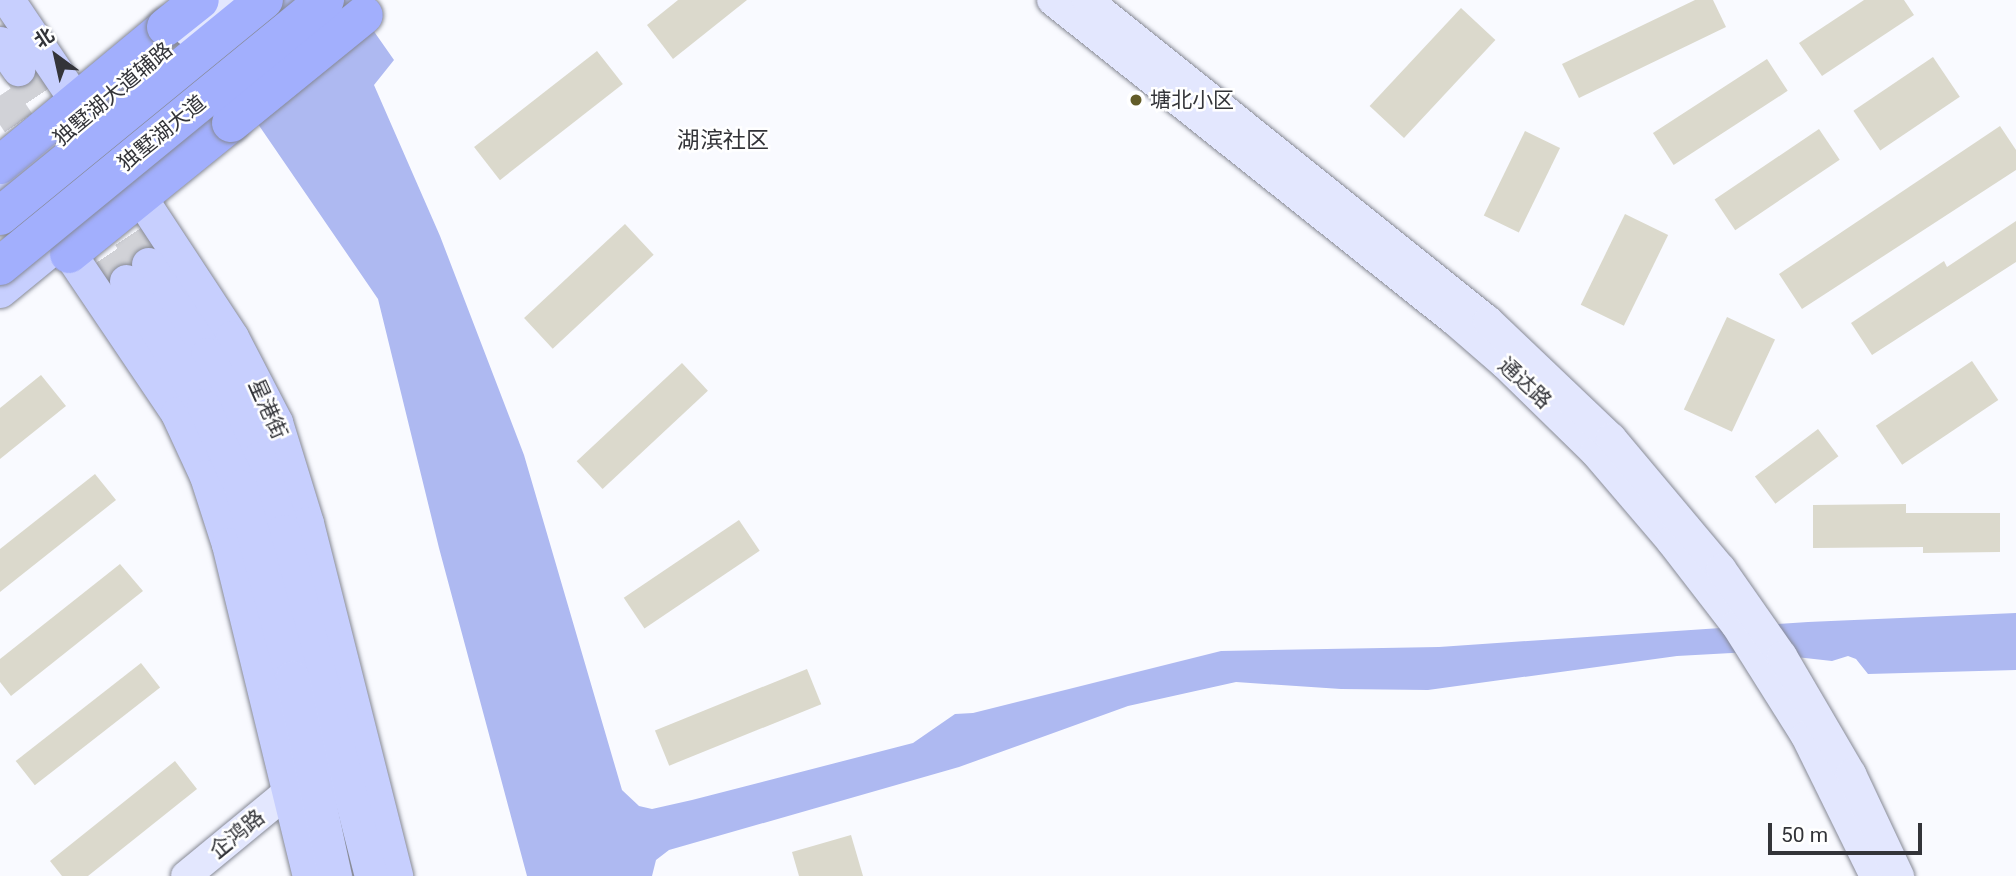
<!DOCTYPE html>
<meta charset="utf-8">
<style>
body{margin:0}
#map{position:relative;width:2016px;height:876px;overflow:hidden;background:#f9faff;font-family:Roboto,"Noto Sans SC",sans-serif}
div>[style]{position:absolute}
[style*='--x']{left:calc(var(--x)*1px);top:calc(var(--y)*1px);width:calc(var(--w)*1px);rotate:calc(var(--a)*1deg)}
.water>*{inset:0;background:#aeb9f1}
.building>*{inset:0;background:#dbd9cc;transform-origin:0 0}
.primary-tunnel>*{height:33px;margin-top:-16.5px;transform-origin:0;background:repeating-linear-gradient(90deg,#d1d2d7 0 33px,transparent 0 50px)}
.roads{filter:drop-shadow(0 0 2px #868995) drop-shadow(0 0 2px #868995)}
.secondary>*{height:30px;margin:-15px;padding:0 15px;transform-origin:15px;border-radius:15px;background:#e3e7fe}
.primary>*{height:33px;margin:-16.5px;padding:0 16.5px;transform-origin:16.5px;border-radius:16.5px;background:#c7cffe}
.highway>*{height:38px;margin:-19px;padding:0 19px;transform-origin:19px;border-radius:19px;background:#a2affd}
.bridges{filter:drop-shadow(0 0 2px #868995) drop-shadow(0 0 2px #868995)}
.secondary-bridge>*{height:30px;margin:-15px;padding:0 15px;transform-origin:15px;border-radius:15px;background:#e3e7fe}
.highway-bridge>*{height:38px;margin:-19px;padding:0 19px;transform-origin:19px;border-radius:19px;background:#a2affd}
.dots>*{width:19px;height:19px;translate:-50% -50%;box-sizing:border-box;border:4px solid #fff;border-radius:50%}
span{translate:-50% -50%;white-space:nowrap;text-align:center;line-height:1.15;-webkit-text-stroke:5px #fff;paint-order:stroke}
.street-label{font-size:21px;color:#333439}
.poi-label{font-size:21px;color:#333439}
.left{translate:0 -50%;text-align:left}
.neighbourhood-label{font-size:23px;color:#333439}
.north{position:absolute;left:21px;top:21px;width:70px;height:70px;-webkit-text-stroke:5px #fff;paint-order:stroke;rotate:327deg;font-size:19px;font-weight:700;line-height:28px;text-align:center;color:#333439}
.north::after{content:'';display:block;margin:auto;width:24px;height:32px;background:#333439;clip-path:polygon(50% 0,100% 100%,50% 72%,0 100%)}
.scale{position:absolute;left:1768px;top:823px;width:154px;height:32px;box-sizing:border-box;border:4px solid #333439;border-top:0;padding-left:9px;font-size:21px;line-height:24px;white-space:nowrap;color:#333439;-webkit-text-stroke:5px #fff;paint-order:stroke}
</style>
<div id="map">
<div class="water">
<i style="clip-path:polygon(173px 0,352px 0,394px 60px,374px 85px,440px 236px,524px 455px,622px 790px,639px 806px,652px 809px,692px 800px,913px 743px,955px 714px,973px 713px,1221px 651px,1439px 647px,1808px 622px,2016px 613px,2016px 670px,1868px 674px,1856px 659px,1848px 656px,1832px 661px,1750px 652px,1677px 656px,1428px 690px,1341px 689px,1236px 682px,1128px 706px,959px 767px,669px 850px,656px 860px,652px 876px,527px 876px,439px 548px,378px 299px)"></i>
</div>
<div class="building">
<i style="clip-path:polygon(678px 0,747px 0,673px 59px,647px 25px)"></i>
<i style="clip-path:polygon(1695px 0,1713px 0,1726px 27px,1579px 98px,1562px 64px)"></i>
<i style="clip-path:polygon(1864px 0,1904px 0,1914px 15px,1822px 76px,1799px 43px)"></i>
<i style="left:1461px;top:8px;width:47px;height:134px;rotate:43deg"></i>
<i style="left:597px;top:51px;width:42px;height:156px;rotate:52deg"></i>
<i style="left:1933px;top:57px;width:48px;height:96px;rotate:56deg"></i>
<i style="left:1767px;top:59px;width:38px;height:136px;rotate:57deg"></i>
<i style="clip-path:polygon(2000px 126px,2016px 150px,2016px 170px,1802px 309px,1779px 274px)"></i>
<i style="left:1819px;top:129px;width:37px;height:126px;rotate:56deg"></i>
<i style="left:1525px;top:131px;width:39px;height:94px;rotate:26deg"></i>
<i style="left:1625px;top:214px;width:48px;height:101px;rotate:26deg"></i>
<i style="clip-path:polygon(2016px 221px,2016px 262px,1872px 355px,1851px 323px,1944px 261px,1947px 267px)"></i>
<i style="left:625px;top:224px;width:42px;height:138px;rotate:47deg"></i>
<i style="left:1727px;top:317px;width:53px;height:102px;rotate:25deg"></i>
<i style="left:1972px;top:361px;width:47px;height:116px;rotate:56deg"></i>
<i style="left:682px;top:363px;width:38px;height:144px;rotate:47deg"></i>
<i style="clip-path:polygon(41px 375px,66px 406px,0 459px,0 408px)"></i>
<i style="left:1818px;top:429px;width:34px;height:79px;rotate:53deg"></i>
<i style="clip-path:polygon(95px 474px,116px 500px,0 592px,0 549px)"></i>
<i style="clip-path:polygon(1906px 504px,1906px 513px,2000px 513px,2000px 552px,1923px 553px,1923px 547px,1813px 548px,1813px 505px)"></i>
<i style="left:739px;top:520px;width:37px;height:139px;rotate:56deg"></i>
<i style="clip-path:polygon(120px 564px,143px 591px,11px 696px,0 682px,0 659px)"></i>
<i style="left:141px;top:663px;width:31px;height:159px;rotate:52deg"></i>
<i style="left:807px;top:669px;width:38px;height:164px;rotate:68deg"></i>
<i style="clip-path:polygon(175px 761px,197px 789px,88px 876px,62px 876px,50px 861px)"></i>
<i style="clip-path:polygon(851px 835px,863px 876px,799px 876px,792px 852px)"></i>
</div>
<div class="primary-tunnel">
<i style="--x:18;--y:69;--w:234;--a:56.3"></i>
<i style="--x:0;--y:95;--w:78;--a:55.9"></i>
<i style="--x:80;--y:213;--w:82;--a:55.9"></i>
</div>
<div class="roads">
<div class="secondary">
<i style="--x:1052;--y:0;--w:514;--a:38.52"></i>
<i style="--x:1454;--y:320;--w:67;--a:40.8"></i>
<i style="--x:1505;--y:364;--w:126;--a:44.4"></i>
<i style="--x:1595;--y:452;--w:117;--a:49.5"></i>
<i style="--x:1671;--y:541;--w:106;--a:52.3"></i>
<i style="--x:1736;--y:625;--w:131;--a:57.8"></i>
<i style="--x:1806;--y:736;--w:156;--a:63.8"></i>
<i style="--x:1087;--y:0;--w:514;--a:38.68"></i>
<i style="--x:1488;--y:321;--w:170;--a:43.6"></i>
<i style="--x:1611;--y:438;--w:171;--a:50"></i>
<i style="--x:1721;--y:569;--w:106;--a:55"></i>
<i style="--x:1782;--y:656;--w:137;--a:59.7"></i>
<i style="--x:1851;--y:774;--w:113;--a:64.8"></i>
<i style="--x:186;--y:876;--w:134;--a:-39.5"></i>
</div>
<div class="primary">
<i style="--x:8;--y:0;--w:148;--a:56"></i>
<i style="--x:0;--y:43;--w:32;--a:55"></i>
<i style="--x:125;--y:174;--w:195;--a:56.7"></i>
<i style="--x:232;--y:337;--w:96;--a:62.6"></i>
<i style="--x:276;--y:422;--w:106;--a:72.9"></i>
<i style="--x:307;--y:523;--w:364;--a:75.8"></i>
<i style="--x:0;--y:188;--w:54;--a:-39"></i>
<i style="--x:55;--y:232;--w:218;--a:56"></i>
<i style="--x:177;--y:413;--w:69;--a:65.3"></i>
<i style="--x:206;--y:476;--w:71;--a:72.1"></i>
<i style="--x:228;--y:544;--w:342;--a:76.3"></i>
<i style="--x:148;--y:264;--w:108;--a:56.8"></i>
<i style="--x:207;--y:354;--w:116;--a:63.4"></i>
<i style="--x:259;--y:458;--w:77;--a:71.8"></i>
<i style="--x:283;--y:531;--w:356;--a:75.7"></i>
<i style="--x:126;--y:281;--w:146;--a:58.2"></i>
<i style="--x:203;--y:405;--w:89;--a:65.4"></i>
<i style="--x:240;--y:486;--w:198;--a:74.8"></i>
<i style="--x:292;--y:677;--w:204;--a:77.8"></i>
<i style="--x:0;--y:291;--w:58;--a:-39.4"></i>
</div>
<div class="highway">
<i style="--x:0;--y:165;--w:216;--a:-39.7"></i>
<i style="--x:69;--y:254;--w:208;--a:-39"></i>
</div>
</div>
<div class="bridges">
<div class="secondary-bridge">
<i style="--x:188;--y:31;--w:49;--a:-39.2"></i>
</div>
<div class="highway-bridge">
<i style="--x:166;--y:27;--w:43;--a:-38.5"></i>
<i style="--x:231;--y:123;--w:171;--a:-39.1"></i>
<i style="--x:0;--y:216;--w:341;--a:-39.3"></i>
<i style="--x:0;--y:266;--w:420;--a:-39.3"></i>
</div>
</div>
<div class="dots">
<i style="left:1136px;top:100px;background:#635c28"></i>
</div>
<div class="street-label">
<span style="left:113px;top:94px;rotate:-40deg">独墅湖大道辅路</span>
<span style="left:162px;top:133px;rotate:-39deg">独墅湖大道</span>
<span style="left:1525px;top:383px;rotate:43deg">通达路</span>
<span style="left:268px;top:409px;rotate:66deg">星港街</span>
<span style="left:237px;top:834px;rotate:-39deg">企鸿路</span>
</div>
<div class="poi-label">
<span class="left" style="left:1150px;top:100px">塘北小区</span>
</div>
<div class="neighbourhood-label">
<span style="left:723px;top:141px">湖滨社区</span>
</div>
<div class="north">北</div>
<div class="scale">50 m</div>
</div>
